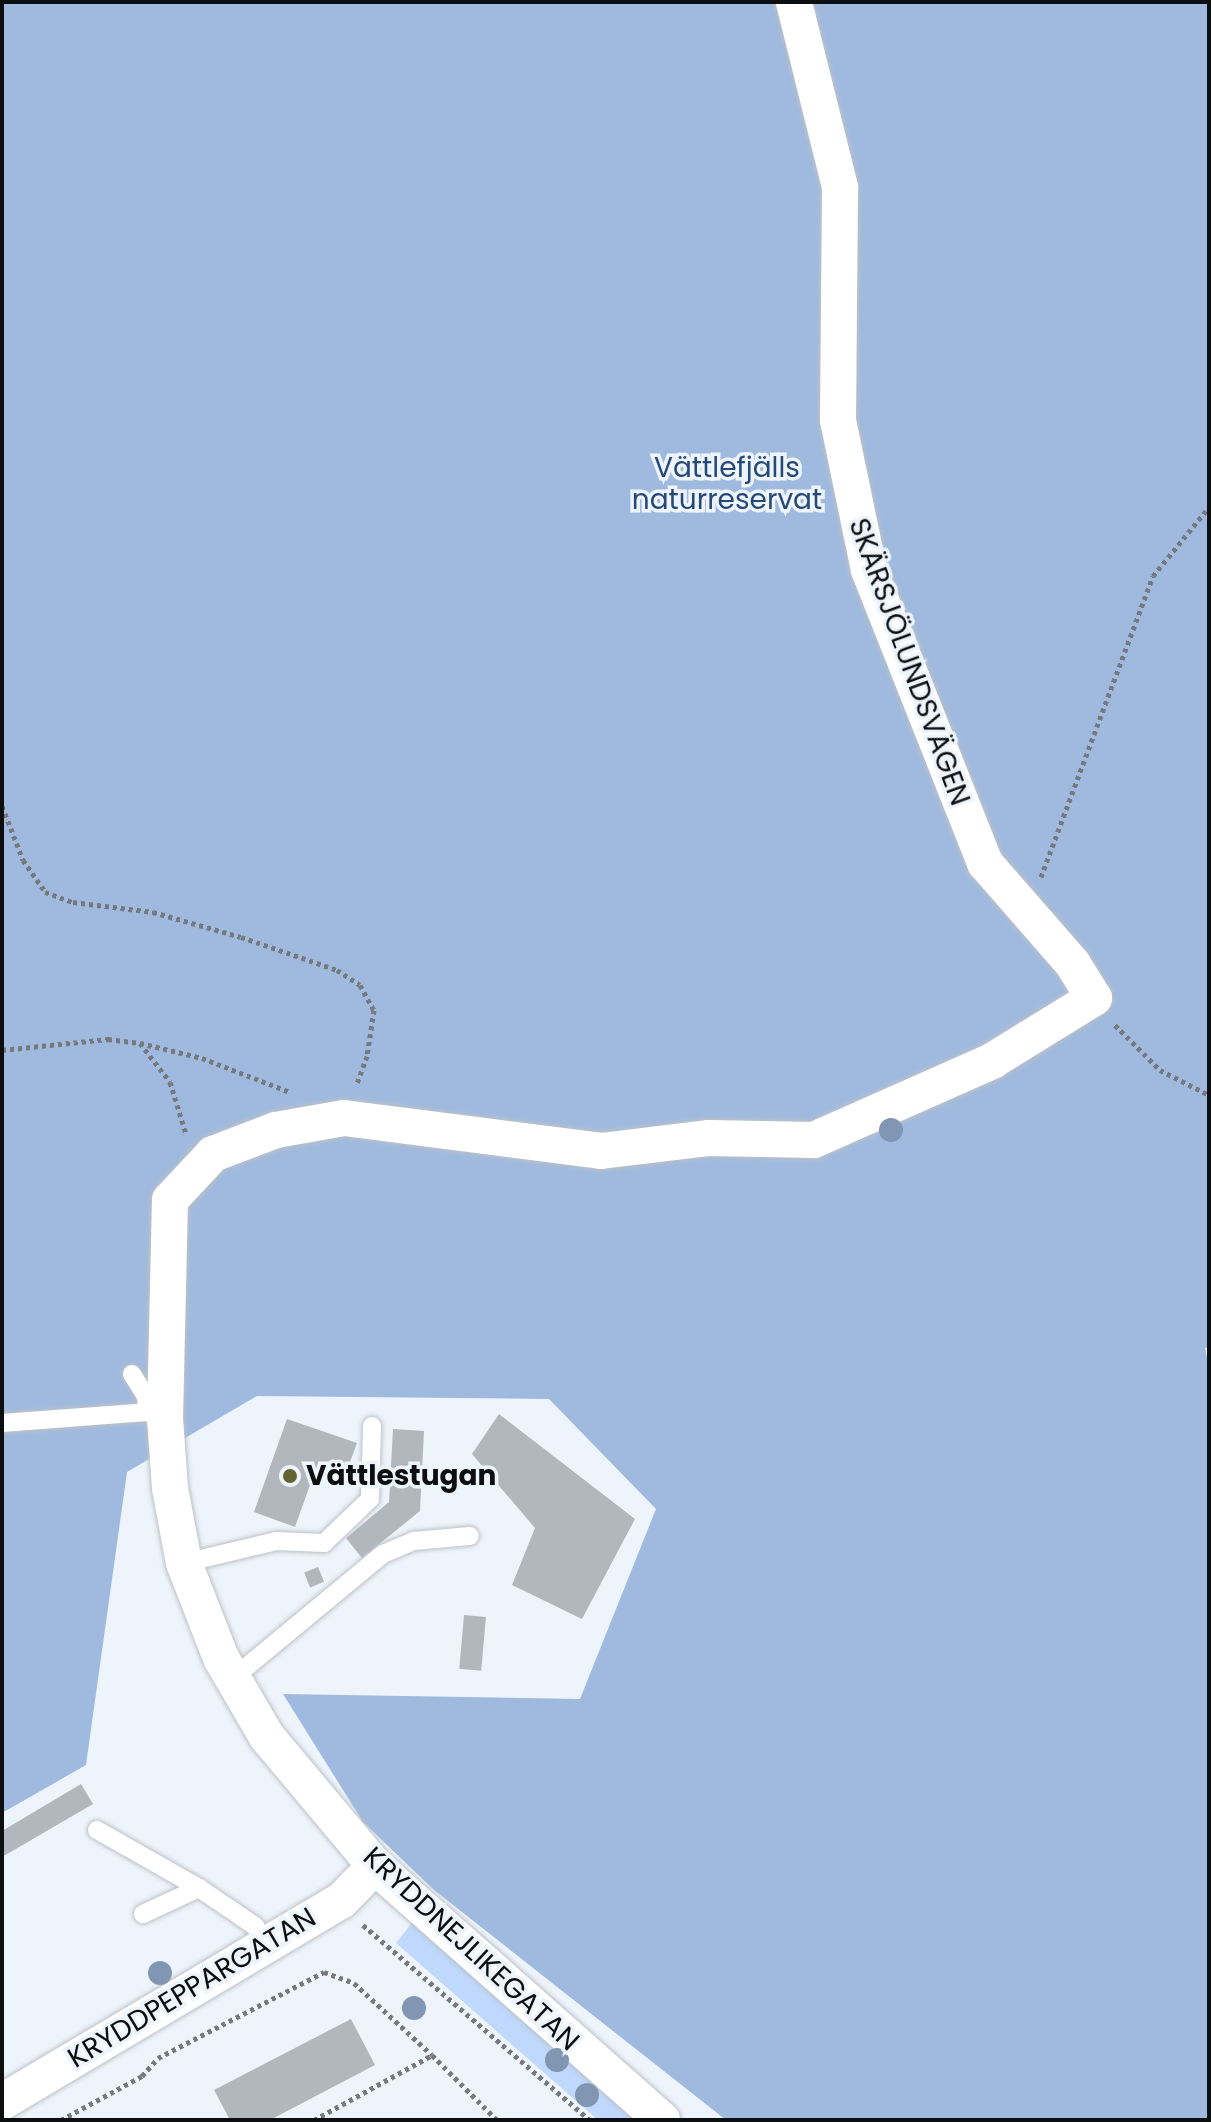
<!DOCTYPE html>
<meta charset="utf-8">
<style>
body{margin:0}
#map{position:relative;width:1211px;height:2122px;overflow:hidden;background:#eef4fb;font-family:Poppins,sans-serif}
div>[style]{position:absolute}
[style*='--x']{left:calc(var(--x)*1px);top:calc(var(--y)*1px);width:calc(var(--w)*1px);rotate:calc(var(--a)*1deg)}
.green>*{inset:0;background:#bfd8fc}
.forest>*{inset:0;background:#a0badf}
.building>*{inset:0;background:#b2b7be;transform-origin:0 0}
.path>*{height:5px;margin-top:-2.5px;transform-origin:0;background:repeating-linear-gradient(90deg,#767a7e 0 4px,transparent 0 8px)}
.roads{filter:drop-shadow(0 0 2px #bcc1c8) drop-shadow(0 0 2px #bcc1c8)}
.lane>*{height:18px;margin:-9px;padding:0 9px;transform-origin:9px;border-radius:9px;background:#fff}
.street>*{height:36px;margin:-18px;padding:0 18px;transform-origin:18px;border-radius:18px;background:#fff}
.trees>*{width:24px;height:24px;margin:-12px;border-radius:50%;background:#8096b3}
.dots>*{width:22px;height:22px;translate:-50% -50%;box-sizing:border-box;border:4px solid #eef4fb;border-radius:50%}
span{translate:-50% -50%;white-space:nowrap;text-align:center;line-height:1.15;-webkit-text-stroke:7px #eef4fb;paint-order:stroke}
.park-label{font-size:28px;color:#264978}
.street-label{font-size:28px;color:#0c0e10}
.poi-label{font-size:28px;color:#0c0e10;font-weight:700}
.left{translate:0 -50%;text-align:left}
.frame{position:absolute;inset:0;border:4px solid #0c0e10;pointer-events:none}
</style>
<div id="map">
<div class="green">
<i style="clip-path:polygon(415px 1919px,639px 2120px,598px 2120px,396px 1943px)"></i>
</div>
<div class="forest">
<i style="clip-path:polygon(2px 2px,1209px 2px,1209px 1347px,1205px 1348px,1209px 1368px,1209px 2120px,726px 2120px,434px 1890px,363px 1822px,283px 1694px,580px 1699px,656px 1509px,549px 1399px,257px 1396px,127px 1472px,86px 1765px,2px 1813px)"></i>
</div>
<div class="building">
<i style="clip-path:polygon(499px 1414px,635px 1519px,582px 1619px,512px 1585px,535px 1528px,472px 1454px)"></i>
<i style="clip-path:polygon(287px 1419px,357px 1443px,343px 1481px,315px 1471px,295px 1527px,254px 1512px)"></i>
<i style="clip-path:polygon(393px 1429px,424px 1431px,420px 1511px,362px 1558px,346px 1538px,389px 1502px)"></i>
<i style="left:318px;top:1567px;width:16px;height:15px;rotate:68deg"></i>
<i style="left:464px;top:1615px;width:22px;height:54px;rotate:5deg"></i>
<i style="clip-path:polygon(81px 1784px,93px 1804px,2px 1857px,2px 1831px)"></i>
<i style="clip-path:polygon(351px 2019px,375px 2065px,270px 2120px,230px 2120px,214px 2090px)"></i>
</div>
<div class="path">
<i style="--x:2;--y:806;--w:58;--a:68.7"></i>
<i style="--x:23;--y:860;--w:39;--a:55"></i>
<i style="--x:45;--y:892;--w:30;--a:20"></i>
<i style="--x:73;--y:902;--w:81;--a:7.1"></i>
<i style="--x:153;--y:912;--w:91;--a:15.9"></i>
<i style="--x:241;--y:937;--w:102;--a:19"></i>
<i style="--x:337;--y:970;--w:27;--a:33"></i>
<i style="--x:360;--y:985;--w:29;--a:61"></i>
<i style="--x:374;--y:1010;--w:47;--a:98.7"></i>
<i style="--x:367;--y:1056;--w:32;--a:110"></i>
<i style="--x:1041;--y:877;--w:321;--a:-69.6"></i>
<i style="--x:1153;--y:576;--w:89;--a:-50.9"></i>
<i style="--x:1115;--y:1025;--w:64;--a:45"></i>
<i style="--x:1160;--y:1070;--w:55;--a:27"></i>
<i style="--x:140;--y:1043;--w:64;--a:13.6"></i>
<i style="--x:202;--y:1058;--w:94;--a:21.1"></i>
<i style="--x:2;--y:1050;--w:107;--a:-5.9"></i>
<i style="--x:108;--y:1039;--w:32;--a:7"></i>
<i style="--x:140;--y:1043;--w:49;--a:52.4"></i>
<i style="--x:170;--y:1082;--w:54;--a:72.9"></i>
<i style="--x:363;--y:1925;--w:299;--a:40.7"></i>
<i style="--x:61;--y:2120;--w:92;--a:-28.5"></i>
<i style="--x:142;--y:2076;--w:24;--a:-48"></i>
<i style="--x:158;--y:2058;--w:187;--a:-27.4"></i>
<i style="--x:324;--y:1972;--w:32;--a:20"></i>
<i style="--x:354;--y:1983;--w:106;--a:42.7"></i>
<i style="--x:314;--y:2120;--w:135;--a:-28.8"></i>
<i style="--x:432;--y:2055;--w:92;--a:45"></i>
</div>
<div class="roads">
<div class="lane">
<i style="--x:132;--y:1374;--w:26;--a:58"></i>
<i style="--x:146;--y:1396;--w:16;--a:86"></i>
<i style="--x:2;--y:1423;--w:145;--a:-4.3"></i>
<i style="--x:147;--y:1412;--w:19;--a:21"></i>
<i style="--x:184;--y:1563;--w:95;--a:-13.4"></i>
<i style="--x:276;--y:1541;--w:48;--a:2.4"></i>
<i style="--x:324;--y:1543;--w:64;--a:-43.7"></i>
<i style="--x:370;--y:1499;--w:73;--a:-88.4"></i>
<i style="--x:233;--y:1678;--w:195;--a:-39.6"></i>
<i style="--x:383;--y:1554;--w:34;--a:-23"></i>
<i style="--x:414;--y:1541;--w:56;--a:-5.1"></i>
<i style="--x:97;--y:1830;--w:117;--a:29.6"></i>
<i style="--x:199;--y:1888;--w:68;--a:34.2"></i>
<i style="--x:255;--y:1926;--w:19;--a:58"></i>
<i style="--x:143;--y:1914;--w:62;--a:-24.9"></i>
</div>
<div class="street">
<i style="--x:2;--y:2102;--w:394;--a:-30.7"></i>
<i style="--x:341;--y:1901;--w:49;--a:-45.8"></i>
<i style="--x:662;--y:2120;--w:383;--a:-138.5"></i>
<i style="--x:375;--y:1866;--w:168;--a:-129.9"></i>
<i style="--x:267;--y:1737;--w:91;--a:-120.2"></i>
<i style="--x:221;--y:1658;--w:102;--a:-111.3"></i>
<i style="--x:184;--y:1563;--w:76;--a:-100.6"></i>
<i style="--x:170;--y:1488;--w:69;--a:-94.1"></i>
<i style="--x:165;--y:1419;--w:219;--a:-88.7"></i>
<i style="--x:170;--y:1200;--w:63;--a:-46.9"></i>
<i style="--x:213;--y:1154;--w:67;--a:-20.9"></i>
<i style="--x:276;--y:1130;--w:69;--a:-10"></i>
<i style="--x:344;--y:1118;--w:259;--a:7.3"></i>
<i style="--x:601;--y:1151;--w:109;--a:-6.9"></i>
<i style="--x:709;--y:1138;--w:105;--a:1.1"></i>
<i style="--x:814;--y:1140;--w:195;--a:-23.9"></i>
<i style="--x:992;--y:1061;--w:120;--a:-31.7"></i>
<i style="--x:1094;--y:998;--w:40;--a:-122"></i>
<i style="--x:1073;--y:964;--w:134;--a:-131.1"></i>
<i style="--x:985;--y:863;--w:315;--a:-111.6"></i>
<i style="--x:869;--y:570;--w:153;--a:-101.7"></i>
<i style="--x:838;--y:420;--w:233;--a:-89.5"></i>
<i style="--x:840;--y:187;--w:191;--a:-104"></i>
</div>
</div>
<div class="trees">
<i style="left:891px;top:1130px"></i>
<i style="left:160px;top:1973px"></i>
<i style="left:414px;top:2008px"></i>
<i style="left:557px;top:2060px"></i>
<i style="left:587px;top:2095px"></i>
</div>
<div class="dots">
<i style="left:290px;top:1476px;background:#64622f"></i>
</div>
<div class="park-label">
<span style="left:727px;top:484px">Vättlefjälls<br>naturreservat</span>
</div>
<div class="street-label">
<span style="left:909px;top:662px;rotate:70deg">SKÄRSJÖLUNDSVÄGEN</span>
<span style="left:471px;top:1949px;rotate:43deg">KRYDDNEJLIKEGATAN</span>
<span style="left:192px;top:1988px;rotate:-31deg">KRYDDPEPPARGATAN</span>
</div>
<div class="poi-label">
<span class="left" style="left:306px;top:1476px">Vättlestugan</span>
</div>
<div class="frame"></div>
</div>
